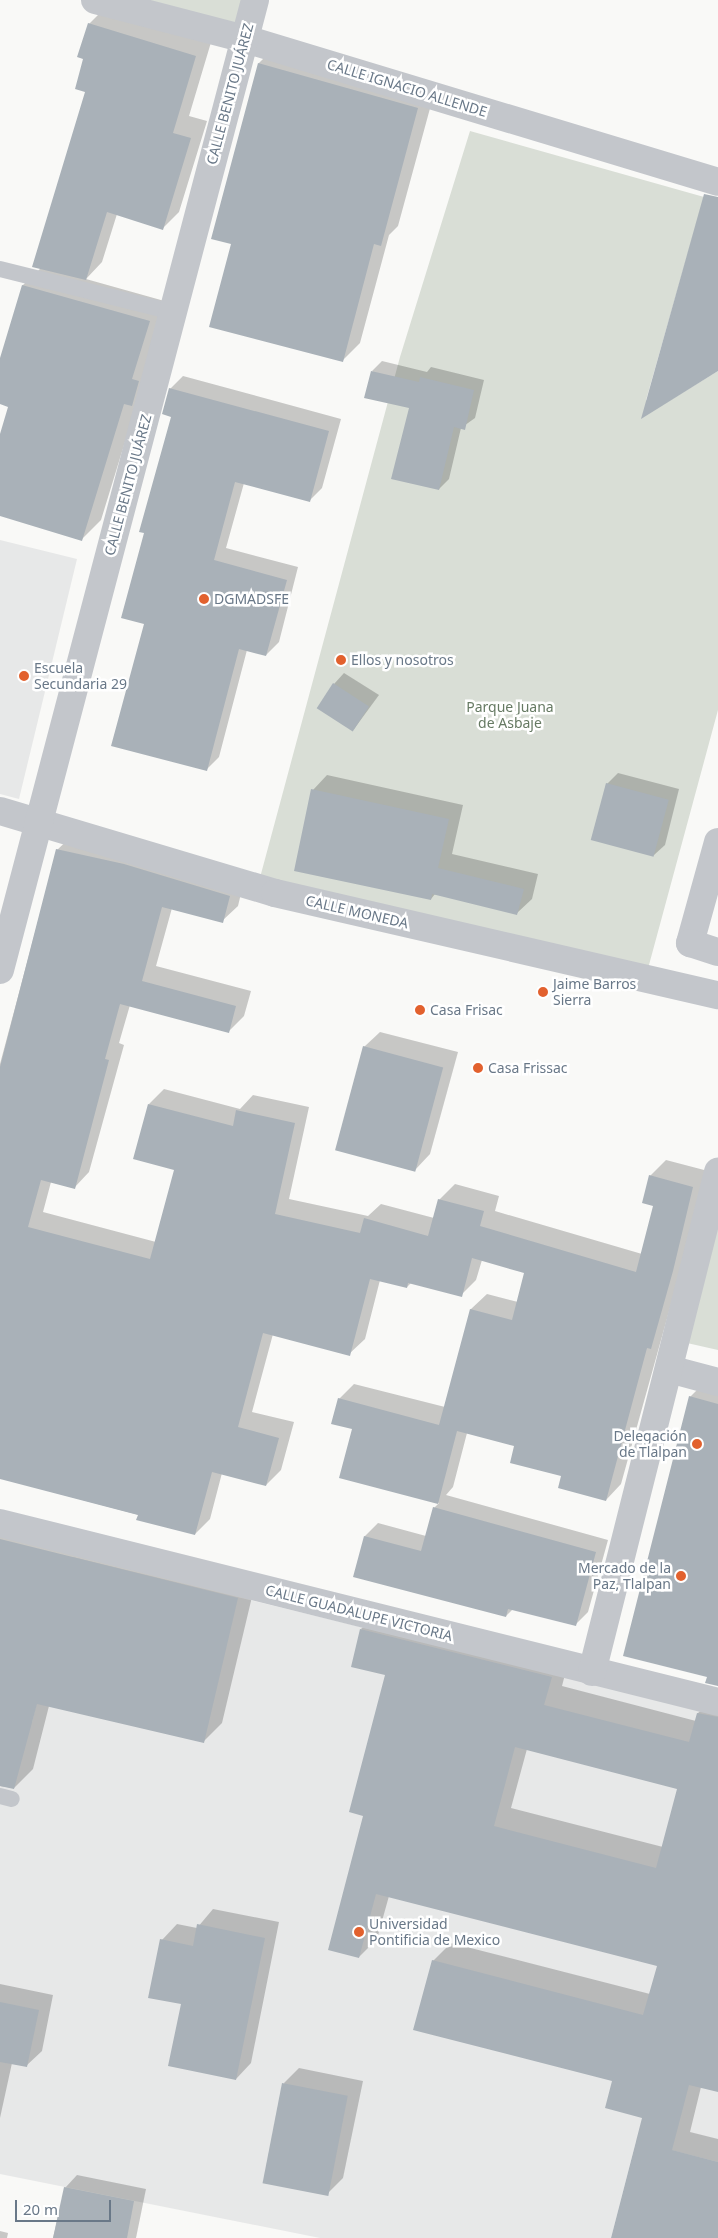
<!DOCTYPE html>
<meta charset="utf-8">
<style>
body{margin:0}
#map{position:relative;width:718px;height:2238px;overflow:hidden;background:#f9f9f7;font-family:"Noto Sans",sans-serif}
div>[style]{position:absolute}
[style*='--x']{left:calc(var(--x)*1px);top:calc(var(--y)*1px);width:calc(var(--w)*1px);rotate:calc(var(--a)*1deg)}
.built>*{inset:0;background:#e7e8e8}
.green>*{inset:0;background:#d9ded6}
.shadow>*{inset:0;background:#0003}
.building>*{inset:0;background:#a9b1b8;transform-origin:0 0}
.lane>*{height:16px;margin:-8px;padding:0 8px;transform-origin:8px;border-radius:8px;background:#c3c6cb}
.street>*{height:28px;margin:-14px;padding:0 14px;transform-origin:14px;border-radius:14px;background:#c3c6cb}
.dots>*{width:14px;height:14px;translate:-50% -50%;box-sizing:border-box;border:2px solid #fff;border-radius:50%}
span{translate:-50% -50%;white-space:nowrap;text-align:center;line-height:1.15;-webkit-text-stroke:5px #fff;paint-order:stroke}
.street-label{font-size:14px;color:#697888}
.poi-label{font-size:14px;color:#697888}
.left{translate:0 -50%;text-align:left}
.right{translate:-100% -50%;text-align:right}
.park-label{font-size:14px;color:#667a63}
.scale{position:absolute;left:15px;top:2200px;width:96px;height:22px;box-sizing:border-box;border:2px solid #697888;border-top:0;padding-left:6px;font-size:15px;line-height:18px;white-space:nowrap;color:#697888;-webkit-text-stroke:4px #fff;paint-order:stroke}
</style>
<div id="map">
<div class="built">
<i style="clip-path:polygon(0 540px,77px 559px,19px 799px,0 794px)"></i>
<i style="clip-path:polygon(73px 1557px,718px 1714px,718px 2162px,636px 2141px,611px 2238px,320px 2238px,0 2174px,0 1714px,32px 1722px)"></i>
</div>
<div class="green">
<i style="clip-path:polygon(148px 0,242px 0,236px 25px)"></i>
<i style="clip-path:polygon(470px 131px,704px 197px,646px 400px,659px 407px,718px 371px,718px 710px,646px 976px,258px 885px,400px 357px)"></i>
<i style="clip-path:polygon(718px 1203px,718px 1350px,687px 1343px)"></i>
</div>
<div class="shadow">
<i style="clip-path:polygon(106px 7px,212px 39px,189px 116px,207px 121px,179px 212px,163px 228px,117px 214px,102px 262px,86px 279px,168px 302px,101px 520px,82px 539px,0 514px,0 438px,10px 406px,0 403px,0 362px,23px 285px,41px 268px,87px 91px,85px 58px,89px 24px)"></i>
<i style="clip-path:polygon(277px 45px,435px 90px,398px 226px,389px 235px,360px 343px,342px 361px,233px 244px,259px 63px)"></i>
<i style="clip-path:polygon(382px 361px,427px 372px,431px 367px,484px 380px,475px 418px,461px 428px,449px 479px,439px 489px,410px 407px,372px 371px)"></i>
<i style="clip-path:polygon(183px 376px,341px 419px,322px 488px,310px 500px,244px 483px,226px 548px,298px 567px,279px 642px,266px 655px,247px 650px,219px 757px,206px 770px,145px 623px,145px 532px,172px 416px,170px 389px)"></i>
<i style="clip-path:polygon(344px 673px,379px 695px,354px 729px,334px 684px)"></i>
<i style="clip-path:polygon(618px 773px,679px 789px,665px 845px,654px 855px,607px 784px)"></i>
<i style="clip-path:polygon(327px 775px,463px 805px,452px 854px,538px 874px,532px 899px,517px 913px,435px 894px,431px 899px,313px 790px)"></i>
<i style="clip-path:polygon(73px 835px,244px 881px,238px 906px,222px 921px,172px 908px,156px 966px,251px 991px,244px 1016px,229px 1031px,130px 1005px,119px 1043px,124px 1045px,89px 1172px,74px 1188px,51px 1182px,43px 1212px,156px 1242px,175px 1169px,149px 1104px,164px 1089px,240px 1109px,253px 1095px,309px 1107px,289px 1199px,368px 1216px,381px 1204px,434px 1218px,439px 1200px,455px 1184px,499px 1196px,495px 1211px,642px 1254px,655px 1205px,650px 1176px,666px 1160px,708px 1171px,621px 1484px,606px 1500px,516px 1445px,467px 1433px,453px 1487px,446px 1495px,608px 1540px,588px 1612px,575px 1625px,513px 1609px,506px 1616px,354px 1576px,365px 1536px,378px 1523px,426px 1536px,434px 1508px,439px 1503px,341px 1477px,353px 1428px,339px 1399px,354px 1384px,445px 1407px,471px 1309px,487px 1294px,518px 1302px,526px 1272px,482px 1260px,476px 1280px,461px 1295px,411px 1283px,407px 1287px,380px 1280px,365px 1339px,349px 1354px,273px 1334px,252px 1412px,294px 1422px,281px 1470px,266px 1485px,222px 1473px,210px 1519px,195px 1534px,139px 1515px,0 1478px,0 1064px,57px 850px)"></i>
<i style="clip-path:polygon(380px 1032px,458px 1052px,430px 1154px,415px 1170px,364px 1047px)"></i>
<i style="clip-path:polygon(708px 1379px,718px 1381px,718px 1686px,708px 1676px,690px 1397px)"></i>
<i style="clip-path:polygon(0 1515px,256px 1580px,222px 1723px,203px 1742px,49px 1706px,33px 1769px,14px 1788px,0 1786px)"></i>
<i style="clip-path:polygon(evenodd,379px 1611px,569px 1659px,562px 1686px,696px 1721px,698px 1713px,718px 1696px,718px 2091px,701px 2087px,690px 2132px,718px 2139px,718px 2238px,613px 2238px,644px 2117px,614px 2080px,433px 1961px,451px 1943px,650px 1994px,658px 1965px,389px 1896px,377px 1939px,359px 1957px,364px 1815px,387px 1675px,361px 1629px,379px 1611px,527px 1749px,678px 1788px,663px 1847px,511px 1808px,527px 1749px)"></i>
<i style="clip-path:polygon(213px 1909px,279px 1922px,251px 2063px,236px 2079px,182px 2003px,162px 1940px,177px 1924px,197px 1928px)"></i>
<i style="clip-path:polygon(0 1984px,53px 1995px,42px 2051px,26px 2066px,12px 2063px,0 2118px)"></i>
<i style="clip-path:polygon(299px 2068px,363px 2081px,343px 2178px,327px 2194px,284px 2083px)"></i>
<i style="clip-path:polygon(77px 2175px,146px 2189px,136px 2238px,53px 2238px,65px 2188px)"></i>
<i style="clip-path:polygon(0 2231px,8px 2233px,7px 2238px,0 2238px)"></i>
</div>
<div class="building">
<i style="clip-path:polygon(88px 23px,196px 56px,173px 133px,191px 138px,163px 230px,107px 212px,86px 280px,32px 267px,85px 92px,75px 89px,83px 59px,77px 57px)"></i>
<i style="clip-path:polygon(258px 63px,418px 108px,381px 246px,374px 244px,343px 362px,209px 327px,231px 244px,211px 239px)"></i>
<i style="clip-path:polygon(704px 194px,718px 197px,718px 371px,641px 419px)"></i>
<i style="clip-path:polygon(22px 285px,150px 321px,132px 379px,139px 381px,132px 406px,124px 404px,82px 541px,0 516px,0 434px,8px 407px,0 404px,0 358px)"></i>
<i style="clip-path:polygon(371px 371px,419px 382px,420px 377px,474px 390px,465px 430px,454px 427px,439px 490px,391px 479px,409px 408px,364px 398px)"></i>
<i style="clip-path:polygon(169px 388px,329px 431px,310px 502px,235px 482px,214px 560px,287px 580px,266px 656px,239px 649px,207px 771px,111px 746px,144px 624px,121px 618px,144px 533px,139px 532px,171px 417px,162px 414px)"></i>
<i style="left:333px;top:683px;width:43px;height:30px;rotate:33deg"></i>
<i style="left:606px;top:783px;width:65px;height:59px;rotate:15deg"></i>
<i style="clip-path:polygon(311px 789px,449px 819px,438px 868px,524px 889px,517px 915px,432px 894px,431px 900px,294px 871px)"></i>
<i style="clip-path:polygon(56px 849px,124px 864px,230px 896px,223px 923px,162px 907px,142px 981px,236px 1006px,229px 1033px,120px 1004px,105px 1059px,109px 1060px,75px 1189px,41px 1180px,28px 1227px,150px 1259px,174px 1170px,133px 1159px,148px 1104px,233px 1126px,236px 1110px,295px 1123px,275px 1214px,360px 1233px,364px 1218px,428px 1236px,438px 1199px,484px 1211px,480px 1226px,636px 1272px,653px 1206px,642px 1203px,649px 1175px,693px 1187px,673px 1271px,651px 1349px,647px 1348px,606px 1501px,558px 1488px,561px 1476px,510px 1463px,514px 1446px,457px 1431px,438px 1504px,339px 1478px,352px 1429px,331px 1424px,338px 1398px,439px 1425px,470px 1309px,512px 1320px,524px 1273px,472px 1258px,462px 1297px,408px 1283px,407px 1288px,370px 1279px,350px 1356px,263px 1333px,238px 1427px,279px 1438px,266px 1486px,212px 1472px,195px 1535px,136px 1520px,138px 1515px,0 1479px,0 1067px)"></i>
<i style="left:363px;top:1046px;width:83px;height:108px;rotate:15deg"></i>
<i style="clip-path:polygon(689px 1396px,718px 1404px,718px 1686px,705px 1683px,707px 1677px,623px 1656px)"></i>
<i style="clip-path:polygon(433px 1507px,596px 1552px,576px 1626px,508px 1609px,506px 1617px,353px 1577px,364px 1536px,421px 1551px)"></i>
<i style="clip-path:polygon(0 1539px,238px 1598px,204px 1743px,37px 1704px,14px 1789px,0 1786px)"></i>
<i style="clip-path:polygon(evenodd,360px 1629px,552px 1677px,544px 1705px,689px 1742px,697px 1713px,718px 1717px,718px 2092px,689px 2085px,672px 2150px,718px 2162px,718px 2238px,611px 2238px,642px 2118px,605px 2108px,612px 2081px,413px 2030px,432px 1960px,643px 2015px,657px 1966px,376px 1894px,359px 1958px,328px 1950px,363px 1816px,349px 1812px,385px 1675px,351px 1667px,360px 1629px,515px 1747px,677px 1789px,656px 1868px,494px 1826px,515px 1747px)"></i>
<i style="clip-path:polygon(197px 1924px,265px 1938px,236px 2080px,168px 2066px,181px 2004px,148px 1998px,160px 1939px,193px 1946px)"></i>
<i style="clip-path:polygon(0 2002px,39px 2010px,27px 2067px,0 2062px)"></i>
<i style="left:282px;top:2083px;width:67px;height:102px;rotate:11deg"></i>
<i style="clip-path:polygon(64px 2187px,134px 2201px,127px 2238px,53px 2238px)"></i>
</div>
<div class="lane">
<i style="--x:0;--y:269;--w:178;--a:14"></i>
<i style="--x:0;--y:1796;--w:12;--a:14"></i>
</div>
<div class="street">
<i style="--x:95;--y:0;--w:155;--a:14.6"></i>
<i style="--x:245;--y:39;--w:494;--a:16.8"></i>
<i style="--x:0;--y:811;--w:287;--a:16.6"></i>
<i style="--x:275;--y:893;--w:455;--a:13"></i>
<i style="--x:718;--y:842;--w:105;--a:105.5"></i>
<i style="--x:690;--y:943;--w:29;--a:18"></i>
<i style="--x:0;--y:970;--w:1003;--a:-75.27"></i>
<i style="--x:669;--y:1369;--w:51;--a:14.9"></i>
<i style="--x:0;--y:1523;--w:740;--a:14"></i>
<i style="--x:592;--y:1672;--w:516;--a:-75.86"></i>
</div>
<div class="dots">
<i style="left:204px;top:599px;background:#e2612e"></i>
<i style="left:341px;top:660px;background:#e2612e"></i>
<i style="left:24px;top:676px;background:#e2612e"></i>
<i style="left:543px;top:992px;background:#e2612e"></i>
<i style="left:420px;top:1010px;background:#e2612e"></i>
<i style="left:478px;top:1068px;background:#e2612e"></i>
<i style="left:697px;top:1444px;background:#e2612e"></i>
<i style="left:681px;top:1576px;background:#e2612e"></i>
<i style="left:359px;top:1932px;background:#e2612e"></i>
</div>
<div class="street-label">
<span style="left:407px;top:88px;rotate:17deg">CALLE IGNACIO ALLENDE</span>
<span style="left:230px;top:94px;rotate:-75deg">CALLE BENITO JUÁREZ</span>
<span style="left:128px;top:485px;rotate:-75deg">CALLE BENITO JUÁREZ</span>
<span style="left:357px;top:912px;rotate:13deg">CALLE MONEDA</span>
<span style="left:359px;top:1613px;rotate:14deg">CALLE GUADALUPE VICTORIA</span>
</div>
<div class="poi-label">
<span class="left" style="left:214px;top:599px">DGMADSFE</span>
<span class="left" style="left:351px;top:660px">Ellos y nosotros</span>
<span class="left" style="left:34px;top:676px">Escuela<br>Secundaria 29</span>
<span class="left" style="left:553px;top:992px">Jaime Barros<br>Sierra</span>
<span class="left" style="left:430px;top:1010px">Casa Frisac</span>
<span class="left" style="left:488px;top:1068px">Casa Frissac</span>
<span class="right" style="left:687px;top:1444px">Delegación<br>de Tlalpan</span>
<span class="right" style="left:671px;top:1576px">Mercado de la<br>Paz, Tlalpan</span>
<span class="left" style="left:369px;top:1932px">Universidad<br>Pontificia de Mexico</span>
</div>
<div class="park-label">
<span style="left:510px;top:715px">Parque Juana<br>de Asbaje</span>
</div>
<div class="scale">20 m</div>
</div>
